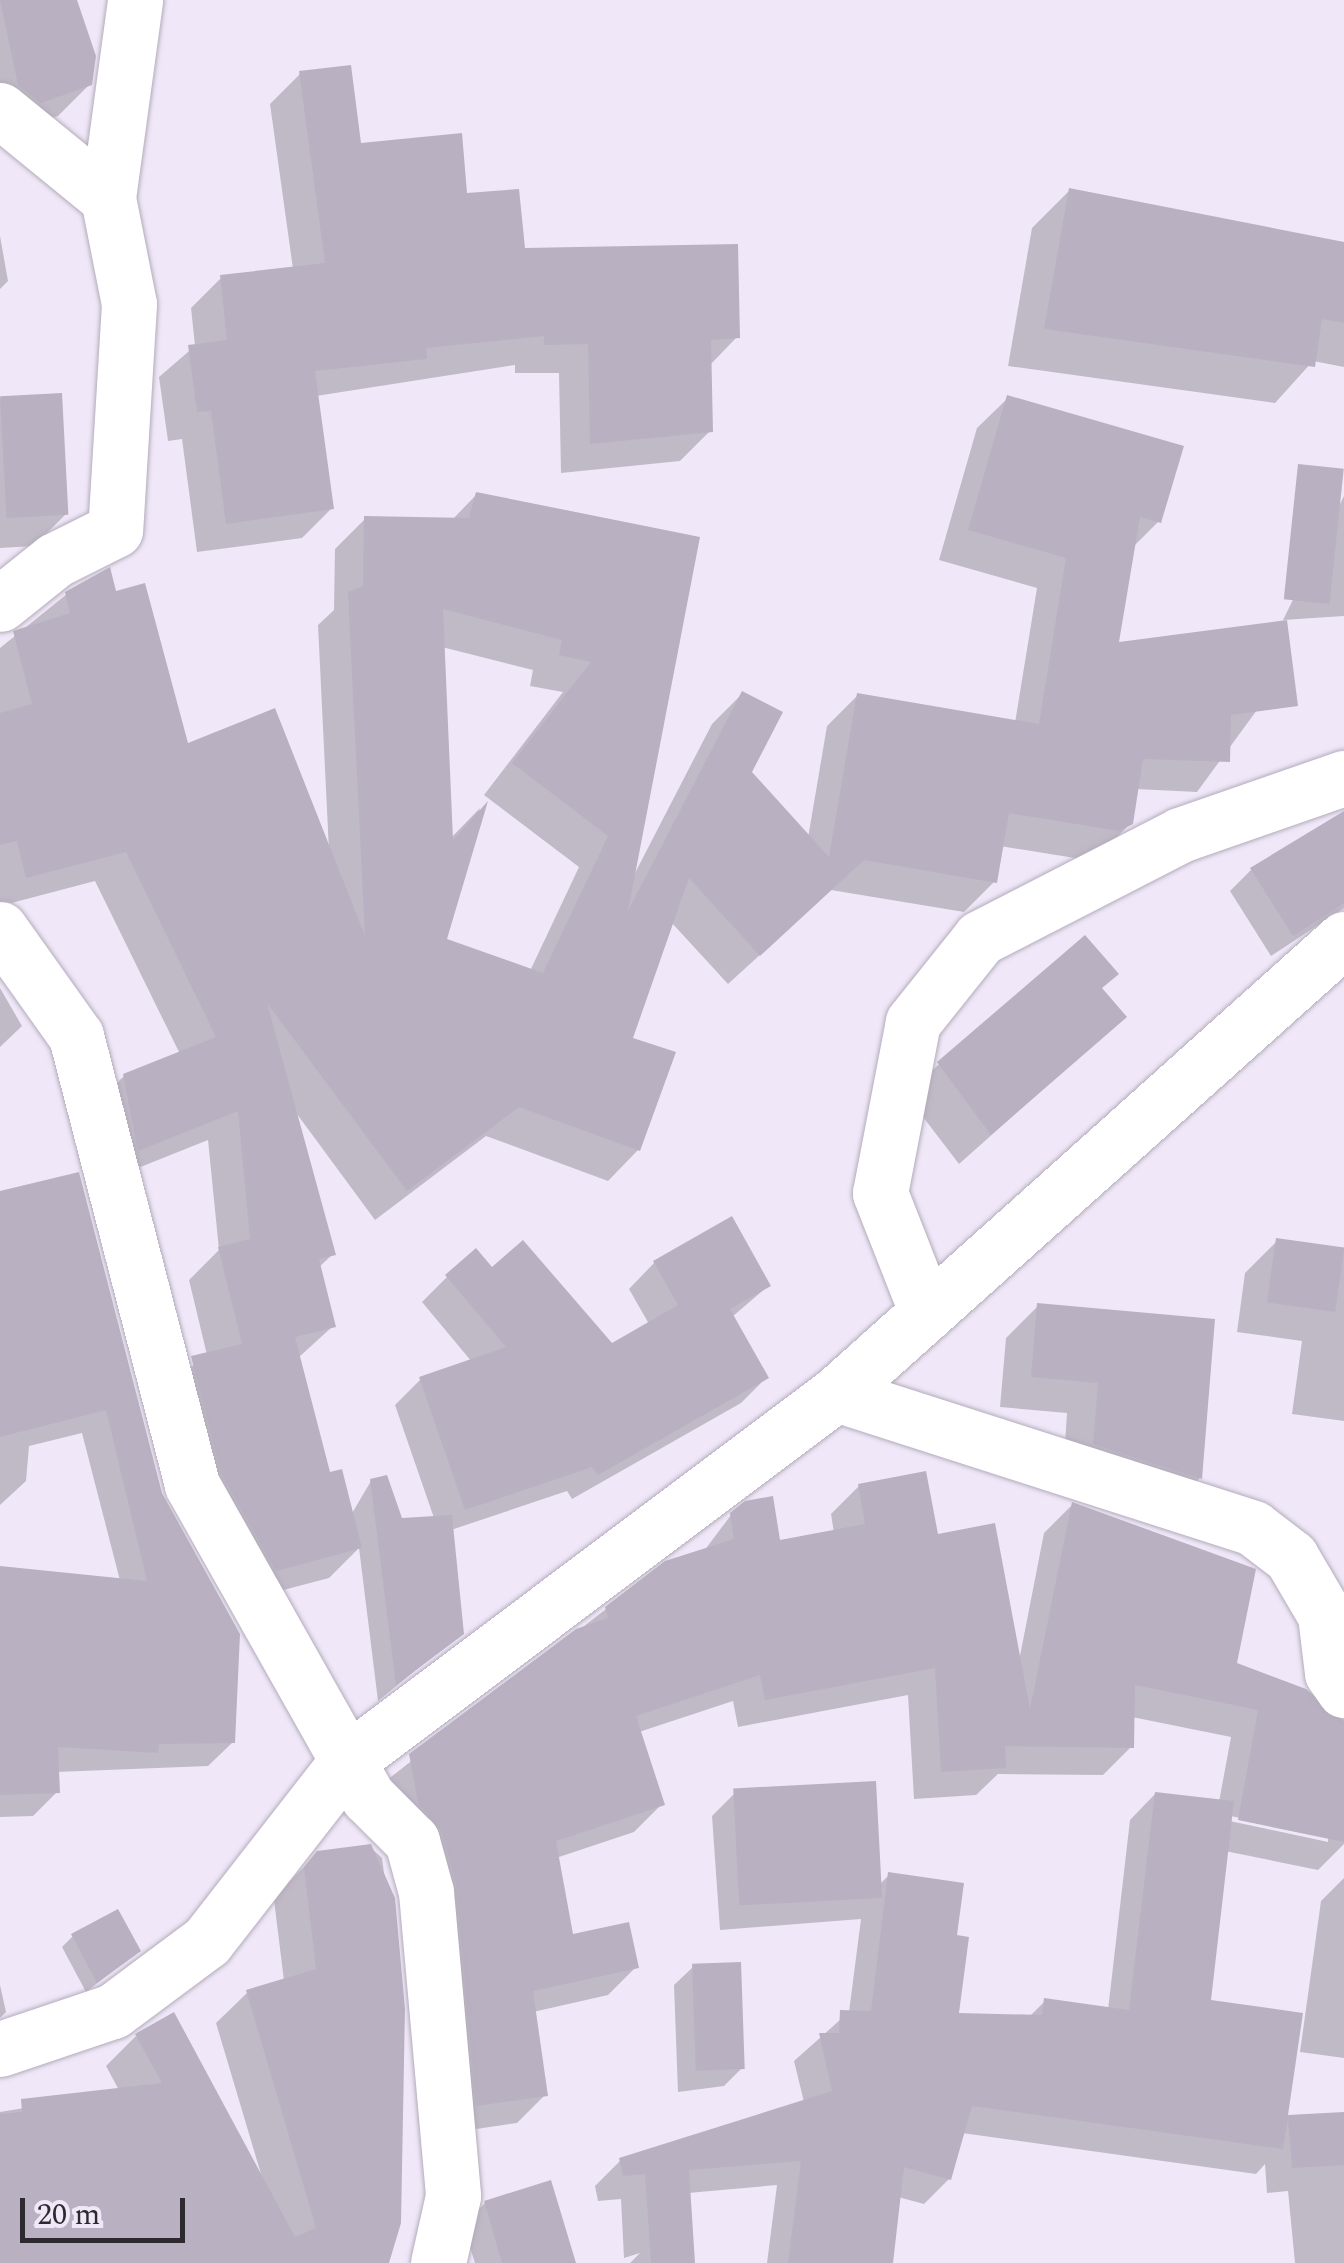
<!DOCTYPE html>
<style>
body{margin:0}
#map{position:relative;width:1344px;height:2263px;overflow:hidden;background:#f0e8f8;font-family:Spectral,serif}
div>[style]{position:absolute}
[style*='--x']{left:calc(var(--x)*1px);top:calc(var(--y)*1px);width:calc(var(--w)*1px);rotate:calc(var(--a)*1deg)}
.shadow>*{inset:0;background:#0003}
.building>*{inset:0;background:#b9b1c1;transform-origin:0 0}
.roads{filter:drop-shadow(0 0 2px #b3abbb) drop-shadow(0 0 2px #b3abbb)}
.street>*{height:55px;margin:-27.5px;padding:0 27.5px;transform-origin:27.5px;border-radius:27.5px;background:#fff}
span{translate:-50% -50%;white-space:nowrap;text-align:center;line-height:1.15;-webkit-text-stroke:10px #f0e8f8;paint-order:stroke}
.scale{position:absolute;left:20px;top:2198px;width:165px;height:45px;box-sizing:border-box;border:5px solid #2c292f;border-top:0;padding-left:12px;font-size:30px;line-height:35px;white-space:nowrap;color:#2c292f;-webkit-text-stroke:8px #f0e8f8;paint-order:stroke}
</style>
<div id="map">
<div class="shadow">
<i style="clip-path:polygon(0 0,74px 0,90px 84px,58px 116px,8px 133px,0 126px)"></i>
<i style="clip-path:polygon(300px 74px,359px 146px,465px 196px,522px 250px,737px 337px,709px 366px,710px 431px,680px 461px,561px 473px,559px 373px,515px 373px,515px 365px,316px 396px,332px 508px,302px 538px,197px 552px,182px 439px,168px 441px,159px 377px,195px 346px,191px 308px,221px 278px,293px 269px,270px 104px)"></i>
<i style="clip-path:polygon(1070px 190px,1344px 244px,1344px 367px,1313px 361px,1275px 403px,1008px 366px,1032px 228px)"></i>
<i style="clip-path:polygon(0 236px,8px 281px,0 289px)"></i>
<i style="clip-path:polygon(0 398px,66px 514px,34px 546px,0 548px)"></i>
<i style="clip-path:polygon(evenodd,1008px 398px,1159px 521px,1132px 548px,1116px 645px,1257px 710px,1197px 792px,1136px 789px,1131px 823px,1100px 854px,1087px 860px,1000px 846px,994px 882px,964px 912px,831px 890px,728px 984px,671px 922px,630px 1039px,638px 1150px,608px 1181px,486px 1136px,375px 1220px,294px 1110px,333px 1254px,318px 1268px,333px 1326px,298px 1358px,328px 1475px,351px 1515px,371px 1481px,401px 1521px,434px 1518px,395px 1405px,421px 1379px,472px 1362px,422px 1302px,447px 1277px,491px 1270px,611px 1346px,649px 1324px,629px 1289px,654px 1263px,768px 1286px,732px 1317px,766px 1378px,741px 1403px,572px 1499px,567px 1491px,451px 1530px,461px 1633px,378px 1701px,359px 1548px,329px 1578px,245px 1600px,162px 1389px,207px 1355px,189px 1280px,219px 1250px,208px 1140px,108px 1180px,93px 1107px,124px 1076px,180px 1054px,95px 881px,0 906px,0 648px,67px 594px,114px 594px,186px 747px,329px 851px,318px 625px,334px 610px,335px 549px,365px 519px,452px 520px,476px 495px,697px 539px,634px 875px,712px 724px,742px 694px,749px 772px,808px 838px,827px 726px,858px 695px,1015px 723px,1037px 588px,939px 560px,977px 428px,1008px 398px,442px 647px,533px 670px,530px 686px,563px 692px,484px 795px,579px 867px,530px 971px,444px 940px,480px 808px,450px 839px,442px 647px)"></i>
<i style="clip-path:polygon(1344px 496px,1344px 616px,1283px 620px)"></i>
<i style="clip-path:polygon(1344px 833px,1344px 908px,1271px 956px,1230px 891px,1251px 870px)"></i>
<i style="clip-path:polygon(0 988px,22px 1026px,0 1047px)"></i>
<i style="clip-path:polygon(1099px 990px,1124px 1017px,959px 1164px,907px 1096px,939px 1064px)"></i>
<i style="clip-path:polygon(0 1194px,160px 1494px,233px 1742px,208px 1766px,56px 1772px,57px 1792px,33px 1816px,0 1817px,0 1606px,125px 1600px,82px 1433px,29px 1446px,26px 1481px,0 1505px)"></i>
<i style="clip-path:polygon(1277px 1241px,1344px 1251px,1344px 1421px,1292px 1414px,1302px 1341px,1237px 1332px,1245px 1273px)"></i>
<i style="clip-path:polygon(1038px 1306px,1200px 1478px,1168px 1509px,1063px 1475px,1067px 1413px,1000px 1407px,1006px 1338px)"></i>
<i style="clip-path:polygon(evenodd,859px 1486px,936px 1537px,1019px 1661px,1044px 1533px,1072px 1505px,1253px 1570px,1234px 1664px,1344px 1723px,1332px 1662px,1344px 1634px,1344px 1844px,1318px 1870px,1225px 1851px,1208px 2002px,1285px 2118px,1344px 2114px,1344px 2263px,1295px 2263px,1288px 2191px,1267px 2193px,1265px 2164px,1256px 2174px,962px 2133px,949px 2179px,924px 2204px,898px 2197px,890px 2263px,767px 2263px,777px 2185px,688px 2193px,692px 2263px,630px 2263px,640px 2253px,624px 2258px,621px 2199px,598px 2201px,595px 2186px,621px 2160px,804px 2102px,794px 2061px,849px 2012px,861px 1919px,720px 1930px,712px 1816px,734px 1794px,880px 1884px,889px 1875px,954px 1938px,956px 2016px,1028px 2018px,1045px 2001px,1108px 2010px,1130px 1820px,1155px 1794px,1219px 1802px,1231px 1737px,1132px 1717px,1131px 1747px,1103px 1775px,998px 1774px,976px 1795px,914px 1799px,908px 1695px,738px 1727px,733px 1701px,639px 1732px,662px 1804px,634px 1832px,556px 1858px,571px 1937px,636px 1967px,608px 1995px,533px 2012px,545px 2095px,517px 2123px,449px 2133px,382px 1784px,606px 1609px,704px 1551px,731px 1515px,778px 1543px,834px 1533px,831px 1514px,859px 1486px,1226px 1815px,1328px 1836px,1328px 1842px,1225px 1820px,1226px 1815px)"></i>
<i style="clip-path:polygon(370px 1847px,382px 1858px,402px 2009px,386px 2263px,0 2263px,0 2112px,120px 2092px,106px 2066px,136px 2036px,261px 2174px,216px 2023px,247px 1993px,284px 1981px,274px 1900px,286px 1885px,318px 1853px)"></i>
<i style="clip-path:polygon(1344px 1878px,1344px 2058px,1300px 2052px,1321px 1901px)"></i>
<i style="clip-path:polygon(73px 1936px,138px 1951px,86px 1992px,62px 1947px)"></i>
<i style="clip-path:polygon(693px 1967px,742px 2068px,724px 2086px,678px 2092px,674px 1985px)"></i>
<i style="clip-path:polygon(0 1985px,6px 2012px,0 2018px)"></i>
<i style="clip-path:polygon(485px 2203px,564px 2263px,475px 2263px,463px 2225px)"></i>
</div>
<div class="building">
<i style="clip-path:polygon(0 0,77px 0,96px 56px,92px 85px,41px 103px,18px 85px)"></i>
<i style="clip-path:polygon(351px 65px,361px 143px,462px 133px,467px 193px,519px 189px,525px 248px,738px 244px,740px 338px,711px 340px,713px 432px,590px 444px,588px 344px,544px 345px,544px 336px,426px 348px,427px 359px,315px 371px,334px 509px,226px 524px,211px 411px,197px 412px,188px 345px,227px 340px,220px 275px,325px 263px,299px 71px)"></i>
<i style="clip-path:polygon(1069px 188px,1344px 242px,1344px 323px,1322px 319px,1315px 367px,1044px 329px)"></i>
<i style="left:62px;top:393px;width:122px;height:62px;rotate:87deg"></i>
<i style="clip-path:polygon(evenodd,1007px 395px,1184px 446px,1161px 523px,1140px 517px,1119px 642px,1287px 620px,1298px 706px,1231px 715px,1230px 762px,1143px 759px,1133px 824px,1119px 831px,1009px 813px,997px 883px,864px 860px,760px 956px,689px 878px,633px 1038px,676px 1052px,640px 1151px,519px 1107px,407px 1191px,267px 1003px,336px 1255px,319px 1259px,336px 1327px,295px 1337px,330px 1472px,342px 1469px,362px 1548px,276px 1571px,221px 1473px,191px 1356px,242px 1344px,218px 1247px,250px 1239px,238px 1111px,138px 1151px,123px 1074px,216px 1037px,126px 852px,26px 878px,17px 841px,0 845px,0 713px,32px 704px,13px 631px,70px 613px,65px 592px,110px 567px,116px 591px,145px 583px,188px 743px,275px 708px,365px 936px,348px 592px,363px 586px,364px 516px,469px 518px,476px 492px,700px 537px,628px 911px,742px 691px,783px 712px,752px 772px,829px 857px,857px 693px,1039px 724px,1066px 558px,968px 530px,1007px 395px,443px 609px,562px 640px,559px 655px,591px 662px,512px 763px,608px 836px,543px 973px,447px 939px,488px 801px,453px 840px,443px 609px)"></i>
<i style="left:1298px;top:464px;width:46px;height:136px;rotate:6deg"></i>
<i style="clip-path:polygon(1344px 811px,1344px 903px,1293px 936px,1250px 868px)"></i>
<i style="clip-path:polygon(1085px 935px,1119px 974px,1102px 988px,1127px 1017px,991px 1135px,937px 1062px)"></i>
<i style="clip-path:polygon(79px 1172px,162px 1493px,240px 1634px,235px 1743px,159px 1744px,158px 1753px,58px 1747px,60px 1793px,0 1795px,0 1566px,147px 1581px,106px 1410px,0 1437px,0 1191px)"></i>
<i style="clip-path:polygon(732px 1216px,771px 1286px,730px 1309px,769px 1378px,598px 1475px,592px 1467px,465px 1510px,419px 1377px,506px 1347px,445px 1275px,476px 1248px,492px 1267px,523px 1240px,612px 1343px,678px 1305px,653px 1261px)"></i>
<i style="left:1276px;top:1238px;width:69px;height:65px;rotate:8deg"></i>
<i style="clip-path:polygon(1037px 1303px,1215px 1319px,1202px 1479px,1093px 1444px,1098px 1383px,1031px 1377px)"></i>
<i style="clip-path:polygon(926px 1471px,938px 1534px,995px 1523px,1030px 1709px,1072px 1502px,1256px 1569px,1237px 1663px,1306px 1689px,1344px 1721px,1344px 1842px,1238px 1820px,1258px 1710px,1135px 1685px,1134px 1748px,1005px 1746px,1006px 1768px,941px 1772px,935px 1668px,765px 1700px,760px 1675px,636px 1716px,665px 1805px,556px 1841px,573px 1934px,629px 1922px,639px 1968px,533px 1991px,548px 2096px,476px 2106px,456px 1884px,442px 1832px,418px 1803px,409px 1754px,576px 1629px,608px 1618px,605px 1607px,665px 1561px,734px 1539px,730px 1513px,745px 1501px,773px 1496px,780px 1540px,865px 1524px,858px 1484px)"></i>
<i style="clip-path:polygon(387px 1475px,402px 1518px,452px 1515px,464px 1634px,396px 1685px,370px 1479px)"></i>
<i style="left:876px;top:1781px;width:117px;height:143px;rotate:87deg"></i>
<i style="clip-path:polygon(1155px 1792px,1234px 1801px,1211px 2000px,1303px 2013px,1288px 2115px,1344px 2112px,1344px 2165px,1292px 2168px,1288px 2117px,1283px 2149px,972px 2106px,951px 2180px,904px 2167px,893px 2263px,788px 2263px,801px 2161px,689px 2170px,695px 2263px,651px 2263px,645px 2174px,623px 2176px,619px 2158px,832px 2091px,819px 2033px,839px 2033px,840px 2010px,871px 2011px,888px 1872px,964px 1883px,957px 1935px,969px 1937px,959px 2013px,1042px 2015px,1044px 1998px,1129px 2010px)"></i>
<i style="clip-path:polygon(371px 1844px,395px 1898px,405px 2009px,401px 2223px,389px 2263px,0 2263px,0 2114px,22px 2112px,21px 2099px,162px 2083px,135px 2034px,174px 2012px,295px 2237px,316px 2228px,246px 1990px,316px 1969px,304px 1867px,317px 1851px)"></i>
<i style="clip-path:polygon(118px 1909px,141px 1951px,97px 1983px,71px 1934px)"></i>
<i style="left:741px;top:1962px;width:107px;height:49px;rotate:88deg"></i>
<i style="clip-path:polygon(551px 2180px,576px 2263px,502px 2263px,484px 2201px)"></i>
</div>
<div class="roads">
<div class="street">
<i style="--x:0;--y:110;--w:139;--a:39.2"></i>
<i style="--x:108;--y:198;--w:108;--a:78.8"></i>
<i style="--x:129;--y:304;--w:226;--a:93.5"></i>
<i style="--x:115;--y:530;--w:67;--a:153.4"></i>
<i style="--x:55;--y:560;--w:70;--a:141.3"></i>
<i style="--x:108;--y:198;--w:200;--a:-82.2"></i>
<i style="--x:0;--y:929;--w:131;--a:54.6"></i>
<i style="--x:76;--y:1036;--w:464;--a:75.5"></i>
<i style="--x:192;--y:1485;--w:358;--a:60.6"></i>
<i style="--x:368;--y:1797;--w:62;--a:45"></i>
<i style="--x:412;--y:1841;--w:53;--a:74.6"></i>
<i style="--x:426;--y:1892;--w:305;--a:84.9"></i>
<i style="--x:453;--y:2196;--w:69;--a:102.6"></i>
<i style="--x:927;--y:1313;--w:129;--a:-111.4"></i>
<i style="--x:880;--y:1193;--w:174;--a:-79.1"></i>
<i style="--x:913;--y:1022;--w:107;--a:-51.4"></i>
<i style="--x:980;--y:938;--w:225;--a:-27.2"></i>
<i style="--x:1180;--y:835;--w:174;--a:-19.2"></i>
<i style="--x:836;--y:1394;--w:438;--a:17.8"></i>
<i style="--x:1253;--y:1528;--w:48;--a:37.3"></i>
<i style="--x:1291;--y:1557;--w:67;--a:59.6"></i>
<i style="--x:1325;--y:1615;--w:58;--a:83.1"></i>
<i style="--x:1332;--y:1673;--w:21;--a:55"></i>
<i style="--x:0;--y:2049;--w:119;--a:-18.6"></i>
<i style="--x:113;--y:2011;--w:117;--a:-36.7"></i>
<i style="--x:207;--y:1941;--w:228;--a:-52.1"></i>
<i style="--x:347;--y:1761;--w:611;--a:-36.89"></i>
<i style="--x:836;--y:1394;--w:682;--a:-41.85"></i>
</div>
</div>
<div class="scale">20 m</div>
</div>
